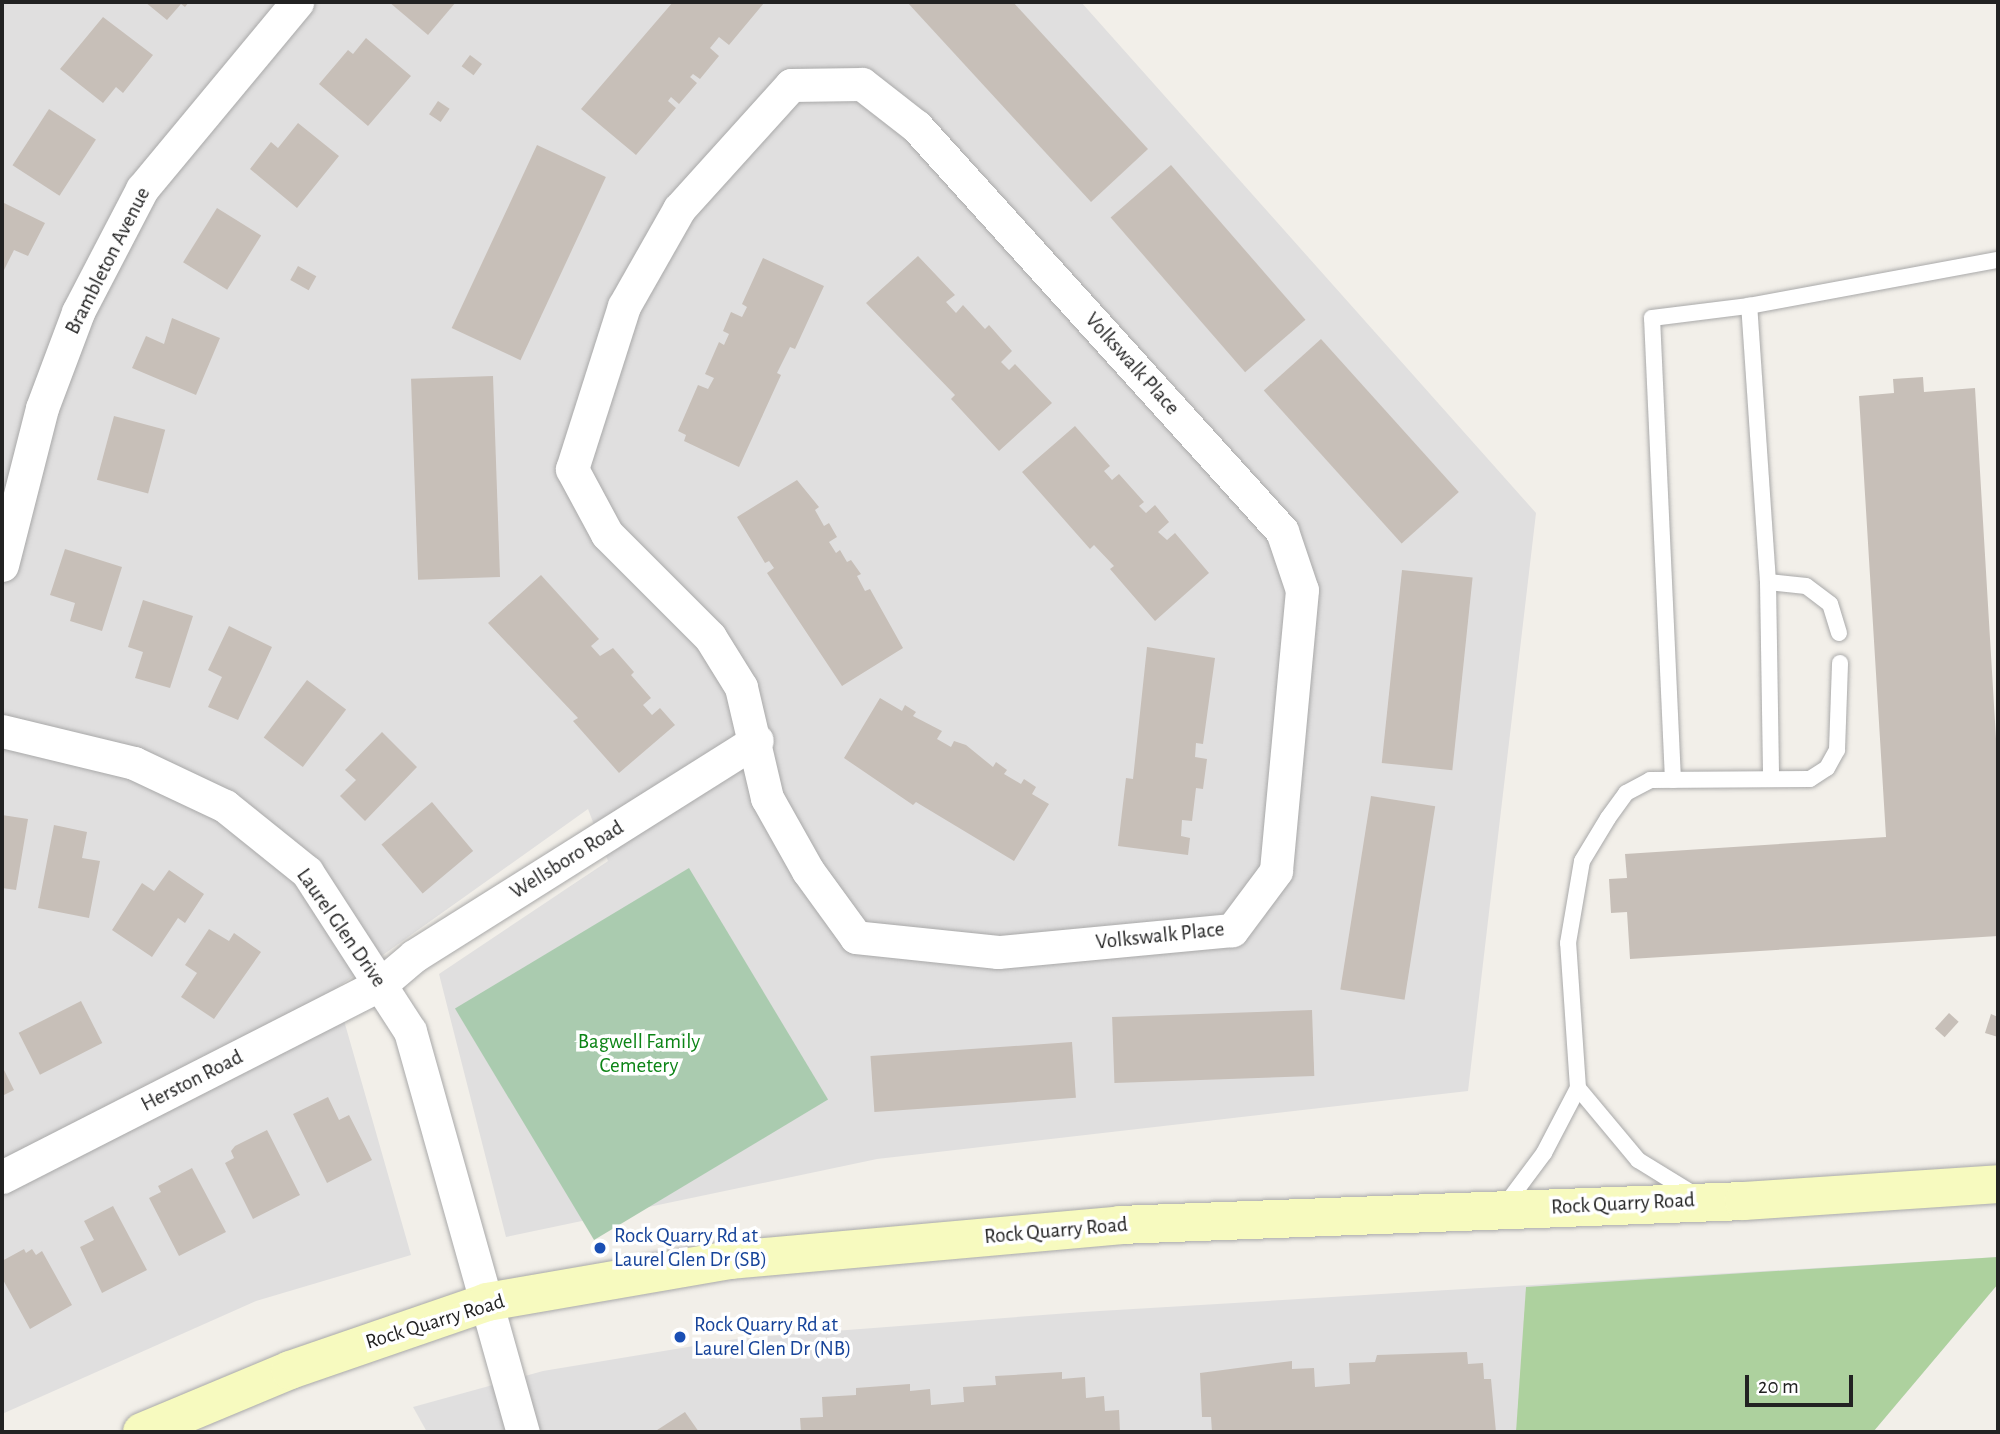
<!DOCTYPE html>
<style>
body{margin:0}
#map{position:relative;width:2000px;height:1434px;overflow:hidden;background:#f2efe9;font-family:"Alegreya Sans",sans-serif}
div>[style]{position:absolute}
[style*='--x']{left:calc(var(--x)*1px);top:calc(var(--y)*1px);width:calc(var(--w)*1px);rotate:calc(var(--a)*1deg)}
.residential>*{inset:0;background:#e0dfdf}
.forest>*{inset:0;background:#add19e}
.cemetery>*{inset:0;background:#aacbaf;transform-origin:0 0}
.building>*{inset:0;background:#c7bfb8;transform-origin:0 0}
.roads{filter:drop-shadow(0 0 2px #a9a9a9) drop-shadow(0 0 2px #a9a9a9)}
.lane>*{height:16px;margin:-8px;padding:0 8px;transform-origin:8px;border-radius:8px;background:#fff}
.street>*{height:33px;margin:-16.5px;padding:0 16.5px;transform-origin:16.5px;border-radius:16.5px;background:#fff}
.secondary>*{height:38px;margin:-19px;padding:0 19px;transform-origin:19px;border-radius:19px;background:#f7fabf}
.dots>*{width:19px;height:19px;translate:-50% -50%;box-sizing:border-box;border:4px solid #fff;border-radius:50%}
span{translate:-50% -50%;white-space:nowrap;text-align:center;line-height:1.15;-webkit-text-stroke:7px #fff;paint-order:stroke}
.street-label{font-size:21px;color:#222}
.park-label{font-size:21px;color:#0c8416}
.transit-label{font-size:21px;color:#164399}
.left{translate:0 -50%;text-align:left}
.frame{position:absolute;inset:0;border:4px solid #222;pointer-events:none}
.scale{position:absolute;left:1745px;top:1375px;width:108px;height:32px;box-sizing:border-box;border:4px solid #222;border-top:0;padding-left:9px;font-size:21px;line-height:24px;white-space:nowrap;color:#222;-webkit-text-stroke:5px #fff;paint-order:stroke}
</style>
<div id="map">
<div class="residential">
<i style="clip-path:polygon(2px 2px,1081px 2px,1536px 513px,1468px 1091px,877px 1159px,506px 1237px,439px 974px,608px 861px,588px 809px,335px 989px,411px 1255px,256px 1301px,2px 1414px)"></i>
<i style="clip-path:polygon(1998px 1257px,1998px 1284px,1873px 1432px,427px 1432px,413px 1407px,543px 1371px,742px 1338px,1083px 1312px)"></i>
</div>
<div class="forest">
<i style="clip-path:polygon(1998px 1257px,1998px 1284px,1873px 1432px,1516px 1432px,1526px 1287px)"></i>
</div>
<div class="cemetery">
<i style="left:689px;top:868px;width:270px;height:273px;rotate:59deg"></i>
</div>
<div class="building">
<i style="clip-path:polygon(145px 2px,189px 2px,185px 7px,181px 4px,167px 20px)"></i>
<i style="clip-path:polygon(389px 2px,456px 2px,428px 35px)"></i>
<i style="clip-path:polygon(673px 2px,764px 3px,729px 45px,719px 37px,710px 48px,719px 56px,700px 79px,693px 74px,690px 77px,697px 83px,679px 104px,671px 97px,668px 101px,676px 108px,636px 155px,581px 109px)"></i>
<i style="clip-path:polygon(907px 2px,1013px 2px,1148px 149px,1091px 202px)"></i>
<i style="clip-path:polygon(103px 17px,153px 55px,123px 93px,116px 87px,103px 103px,60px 69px)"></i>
<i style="clip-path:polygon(366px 38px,411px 76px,368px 126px,319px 84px,348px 50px,353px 54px)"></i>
<i style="left:470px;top:55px;width:15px;height:14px;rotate:37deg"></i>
<i style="left:438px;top:101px;width:14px;height:16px;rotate:34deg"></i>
<i style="left:49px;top:109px;width:56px;height:67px;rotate:33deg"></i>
<i style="clip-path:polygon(298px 123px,339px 156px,297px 208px,250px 169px,271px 142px,278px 148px)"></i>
<i style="left:537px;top:145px;width:76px;height:202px;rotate:25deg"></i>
<i style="left:1171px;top:165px;width:205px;height:80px;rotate:49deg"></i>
<i style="clip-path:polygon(2px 202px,45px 223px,28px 256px,14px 250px,2px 274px)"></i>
<i style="left:217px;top:208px;width:52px;height:64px;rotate:32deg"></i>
<i style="clip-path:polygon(918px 256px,955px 295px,946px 302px,956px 313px,963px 305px,985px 329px,989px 325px,1012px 351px,1001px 362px,1009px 370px,1015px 364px,1052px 403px,999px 451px,951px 399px,955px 395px,866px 303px)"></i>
<i style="clip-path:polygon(763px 258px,824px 286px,795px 349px,790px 347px,777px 373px,781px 375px,739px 467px,684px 441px,686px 435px,678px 431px,698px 385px,708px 389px,714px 378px,705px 374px,719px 342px,724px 345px,729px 334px,723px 331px,731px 312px,742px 317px,747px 307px,742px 304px)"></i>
<i style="left:298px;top:266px;width:21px;height:16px;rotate:29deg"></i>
<i style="clip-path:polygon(172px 318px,220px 338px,196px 395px,132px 368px,146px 336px,164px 344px)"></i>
<i style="left:1321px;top:339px;width:206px;height:77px;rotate:48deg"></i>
<i style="left:493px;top:376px;width:201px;height:82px;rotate:88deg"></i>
<i style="clip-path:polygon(1923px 377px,1924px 392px,1975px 388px,1998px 772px,1998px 936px,1630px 959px,1627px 912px,1611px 913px,1609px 879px,1627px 878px,1625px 854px,1886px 837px,1859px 396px,1894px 393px,1893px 379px)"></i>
<i style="left:114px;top:416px;width:53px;height:66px;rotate:15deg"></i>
<i style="clip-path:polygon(1075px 426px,1110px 466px,1104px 471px,1112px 480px,1119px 474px,1144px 502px,1139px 506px,1146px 513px,1155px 505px,1169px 522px,1158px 532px,1167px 540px,1175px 533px,1209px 573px,1155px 621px,1110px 569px,1114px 566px,1094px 545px,1090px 549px,1022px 472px)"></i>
<i style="clip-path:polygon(797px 480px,819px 507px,815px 510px,824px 526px,829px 523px,837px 537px,829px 542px,836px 553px,840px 550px,847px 562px,851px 560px,861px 574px,857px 576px,865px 591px,870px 589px,903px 648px,842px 686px,767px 573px,774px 568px,769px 561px,765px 563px,737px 517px)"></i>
<i style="clip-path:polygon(65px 549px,122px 567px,102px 631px,70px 621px,75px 603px,50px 595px)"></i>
<i style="left:1402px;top:570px;width:71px;height:194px;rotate:6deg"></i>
<i style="clip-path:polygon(541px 575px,599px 639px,591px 646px,600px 656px,613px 648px,634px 672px,631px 675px,651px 698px,643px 705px,652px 715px,660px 708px,675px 725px,619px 773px,573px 721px,578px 718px,488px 623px)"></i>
<i style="clip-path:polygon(143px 600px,193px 616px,170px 688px,135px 678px,143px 652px,128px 647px)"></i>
<i style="clip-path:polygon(229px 626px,272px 647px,238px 720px,208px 707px,222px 677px,208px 670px)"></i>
<i style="clip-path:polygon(1147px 647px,1215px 658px,1203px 744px,1196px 743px,1195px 757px,1207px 759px,1203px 789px,1196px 788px,1192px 821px,1182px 820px,1181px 836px,1190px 838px,1188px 855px,1118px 846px,1126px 778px,1133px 779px)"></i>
<i style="left:307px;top:680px;width:49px;height:72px;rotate:37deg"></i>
<i style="clip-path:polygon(880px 698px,902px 711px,905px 705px,916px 712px,913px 716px,942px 731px,937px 739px,951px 747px,954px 741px,966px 745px,993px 767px,996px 762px,1007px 770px,1004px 774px,1021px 784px,1024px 779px,1036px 787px,1032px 794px,1049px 804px,1014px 861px,916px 802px,913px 805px,844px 758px)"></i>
<i style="clip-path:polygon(382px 732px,417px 767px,365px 821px,340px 796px,356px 780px,345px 770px)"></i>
<i style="left:1371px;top:796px;width:65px;height:196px;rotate:9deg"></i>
<i style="left:432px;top:802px;width:64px;height:66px;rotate:50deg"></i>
<i style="clip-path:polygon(2px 815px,28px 819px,16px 890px,2px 888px)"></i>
<i style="clip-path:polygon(54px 825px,87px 832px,82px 858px,100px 861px,89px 918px,38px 908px)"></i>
<i style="clip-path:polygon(169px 870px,204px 894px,185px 923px,178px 918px,152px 957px,112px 930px,142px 883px,154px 891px)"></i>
<i style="clip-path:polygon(209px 929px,229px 941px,234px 933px,261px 952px,214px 1019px,181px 997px,197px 973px,185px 965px)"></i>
<i style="left:81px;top:1001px;width:47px;height:70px;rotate:63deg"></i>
<i style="left:1312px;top:1010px;width:66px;height:200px;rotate:88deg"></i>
<i style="left:1949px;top:1013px;width:13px;height:21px;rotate:42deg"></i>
<i style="clip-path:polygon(1991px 1014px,1998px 1017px,1998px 1037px,1985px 1033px)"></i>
<i style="left:1072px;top:1042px;width:56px;height:202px;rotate:86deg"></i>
<i style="clip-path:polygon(2px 1066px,14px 1090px,2px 1096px)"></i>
<i style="clip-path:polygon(328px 1097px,339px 1120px,349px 1115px,372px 1160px,327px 1183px,293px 1114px)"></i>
<i style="clip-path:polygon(267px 1130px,300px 1195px,253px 1219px,225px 1163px,234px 1158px,231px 1151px,235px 1146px)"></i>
<i style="clip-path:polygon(192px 1168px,226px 1232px,179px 1256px,149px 1198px,161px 1192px,158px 1186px)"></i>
<i style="clip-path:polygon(113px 1206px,147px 1270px,102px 1293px,80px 1247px,94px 1240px,84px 1221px)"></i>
<i style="clip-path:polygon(24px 1249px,26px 1253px,32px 1249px,36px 1255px,42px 1251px,72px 1305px,30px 1329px,2px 1278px,2px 1261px)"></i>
<i style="clip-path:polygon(1467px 1352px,1468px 1364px,1483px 1363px,1484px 1379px,1491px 1379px,1496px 1432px,1212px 1432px,1211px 1417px,1202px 1417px,1200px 1373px,1292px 1361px,1292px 1369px,1314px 1368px,1315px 1387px,1350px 1384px,1349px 1363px,1375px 1362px,1377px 1355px)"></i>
<i style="clip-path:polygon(1062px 1372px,1062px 1379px,1085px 1377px,1086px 1398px,1104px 1396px,1105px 1411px,1119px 1410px,1120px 1432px,801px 1432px,800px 1418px,823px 1417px,822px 1397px,856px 1395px,856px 1388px,910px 1384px,910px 1391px,930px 1389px,931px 1405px,964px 1402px,963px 1387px,996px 1385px,995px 1376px)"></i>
<i style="clip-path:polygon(685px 1412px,699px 1432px,654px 1432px)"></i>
</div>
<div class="roads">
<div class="lane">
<i style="--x:1768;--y:582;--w:196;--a:89.1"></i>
<i style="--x:1839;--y:633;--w:30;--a:-107"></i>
<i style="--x:1830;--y:604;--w:30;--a:-143"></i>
<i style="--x:1806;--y:586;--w:38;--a:-174"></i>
<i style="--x:1768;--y:582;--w:277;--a:-93.9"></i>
<i style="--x:1749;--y:306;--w:253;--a:-10.5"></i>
<i style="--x:1673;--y:780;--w:462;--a:-92.6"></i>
<i style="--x:1652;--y:318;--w:98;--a:-7.1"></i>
<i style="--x:1578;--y:1088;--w:145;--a:-93.9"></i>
<i style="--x:1568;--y:943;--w:83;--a:-80.3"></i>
<i style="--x:1582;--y:861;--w:50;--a:-58.8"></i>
<i style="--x:1608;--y:818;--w:31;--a:-54"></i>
<i style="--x:1626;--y:793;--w:27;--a:-28"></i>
<i style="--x:1650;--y:780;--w:160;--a:-0.4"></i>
<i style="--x:1810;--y:779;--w:20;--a:-33"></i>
<i style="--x:1827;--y:768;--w:21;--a:-61"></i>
<i style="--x:1837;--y:750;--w:87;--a:-88"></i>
<i style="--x:1503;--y:1208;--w:69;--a:-53.3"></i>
<i style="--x:1544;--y:1153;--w:73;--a:-62.4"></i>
<i style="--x:1578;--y:1088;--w:94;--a:50.2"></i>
<i style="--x:1638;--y:1160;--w:67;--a:31.6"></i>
</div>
<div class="street">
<i style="--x:862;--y:84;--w:68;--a:37.9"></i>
<i style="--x:916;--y:126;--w:546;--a:47.9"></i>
<i style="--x:1282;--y:531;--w:62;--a:71.3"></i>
<i style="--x:1302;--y:590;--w:282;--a:95.3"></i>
<i style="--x:1276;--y:871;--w:74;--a:126.7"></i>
<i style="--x:1232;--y:930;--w:235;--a:174.6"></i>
<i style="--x:998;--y:952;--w:143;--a:-174"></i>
<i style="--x:856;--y:937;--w:82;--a:-126"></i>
<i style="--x:808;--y:871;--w:84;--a:-119.3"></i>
<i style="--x:767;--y:798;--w:114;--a:-103.2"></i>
<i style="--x:741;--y:687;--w:59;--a:-121.8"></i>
<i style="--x:710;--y:637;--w:146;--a:-135"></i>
<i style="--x:607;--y:534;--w:74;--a:-118.3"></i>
<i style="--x:572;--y:469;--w:171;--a:-72.3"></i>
<i style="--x:624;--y:306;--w:112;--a:-60.4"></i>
<i style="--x:679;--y:209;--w:167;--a:-47.9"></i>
<i style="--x:791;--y:85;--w:71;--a:-0.8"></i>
<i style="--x:2;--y:565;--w:162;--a:-75.7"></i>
<i style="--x:42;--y:408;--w:103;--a:-69.4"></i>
<i style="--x:78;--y:312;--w:139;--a:-62.5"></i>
<i style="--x:142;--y:189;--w:243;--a:-50.3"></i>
<i style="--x:2;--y:731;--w:136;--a:13.6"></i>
<i style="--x:134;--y:763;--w:101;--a:25.3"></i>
<i style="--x:225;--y:806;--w:105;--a:38.8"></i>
<i style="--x:307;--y:872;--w:189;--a:57.1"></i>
<i style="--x:410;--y:1031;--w:417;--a:74.3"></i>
<i style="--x:2;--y:1177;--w:425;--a:-27"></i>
<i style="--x:381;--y:984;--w:43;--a:-40.3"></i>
<i style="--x:414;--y:956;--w:405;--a:-32.2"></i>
</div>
<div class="secondary">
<i style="--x:142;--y:1432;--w:160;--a:-22.7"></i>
<i style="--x:290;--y:1370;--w:208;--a:-19"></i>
<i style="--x:487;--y:1302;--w:248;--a:-9.8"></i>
<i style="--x:731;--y:1260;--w:391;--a:-5.1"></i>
<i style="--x:1120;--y:1225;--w:624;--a:-2.2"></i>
<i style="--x:1744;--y:1201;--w:255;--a:-3.8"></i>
</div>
</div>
<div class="dots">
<i style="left:600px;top:1248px;background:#1a4fb4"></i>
<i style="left:680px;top:1337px;background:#1a4fb4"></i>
</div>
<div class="street-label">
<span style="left:108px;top:261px;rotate:-63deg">Brambleton Avenue</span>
<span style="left:1132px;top:364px;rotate:48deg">Volkswalk Place</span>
<span style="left:567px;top:860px;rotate:-32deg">Wellsboro Road</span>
<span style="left:341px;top:928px;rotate:55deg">Laurel Glen Drive</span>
<span style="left:1160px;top:936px;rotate:-6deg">Volkswalk Place</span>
<span style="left:192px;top:1081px;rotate:-27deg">Herston Road</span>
<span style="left:1623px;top:1204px;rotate:-3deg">Rock Quarry Road</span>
<span style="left:1056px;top:1231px;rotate:-5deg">Rock Quarry Road</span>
<span style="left:435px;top:1322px;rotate:-17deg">Rock Quarry Road</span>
</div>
<div class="park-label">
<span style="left:639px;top:1054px">Bagwell Family<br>Cemetery</span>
</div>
<div class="transit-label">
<span class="left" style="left:614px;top:1248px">Rock Quarry Rd at<br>Laurel Glen Dr (SB)</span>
<span class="left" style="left:694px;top:1337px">Rock Quarry Rd at<br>Laurel Glen Dr (NB)</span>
</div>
<div class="frame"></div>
<div class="scale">20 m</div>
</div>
